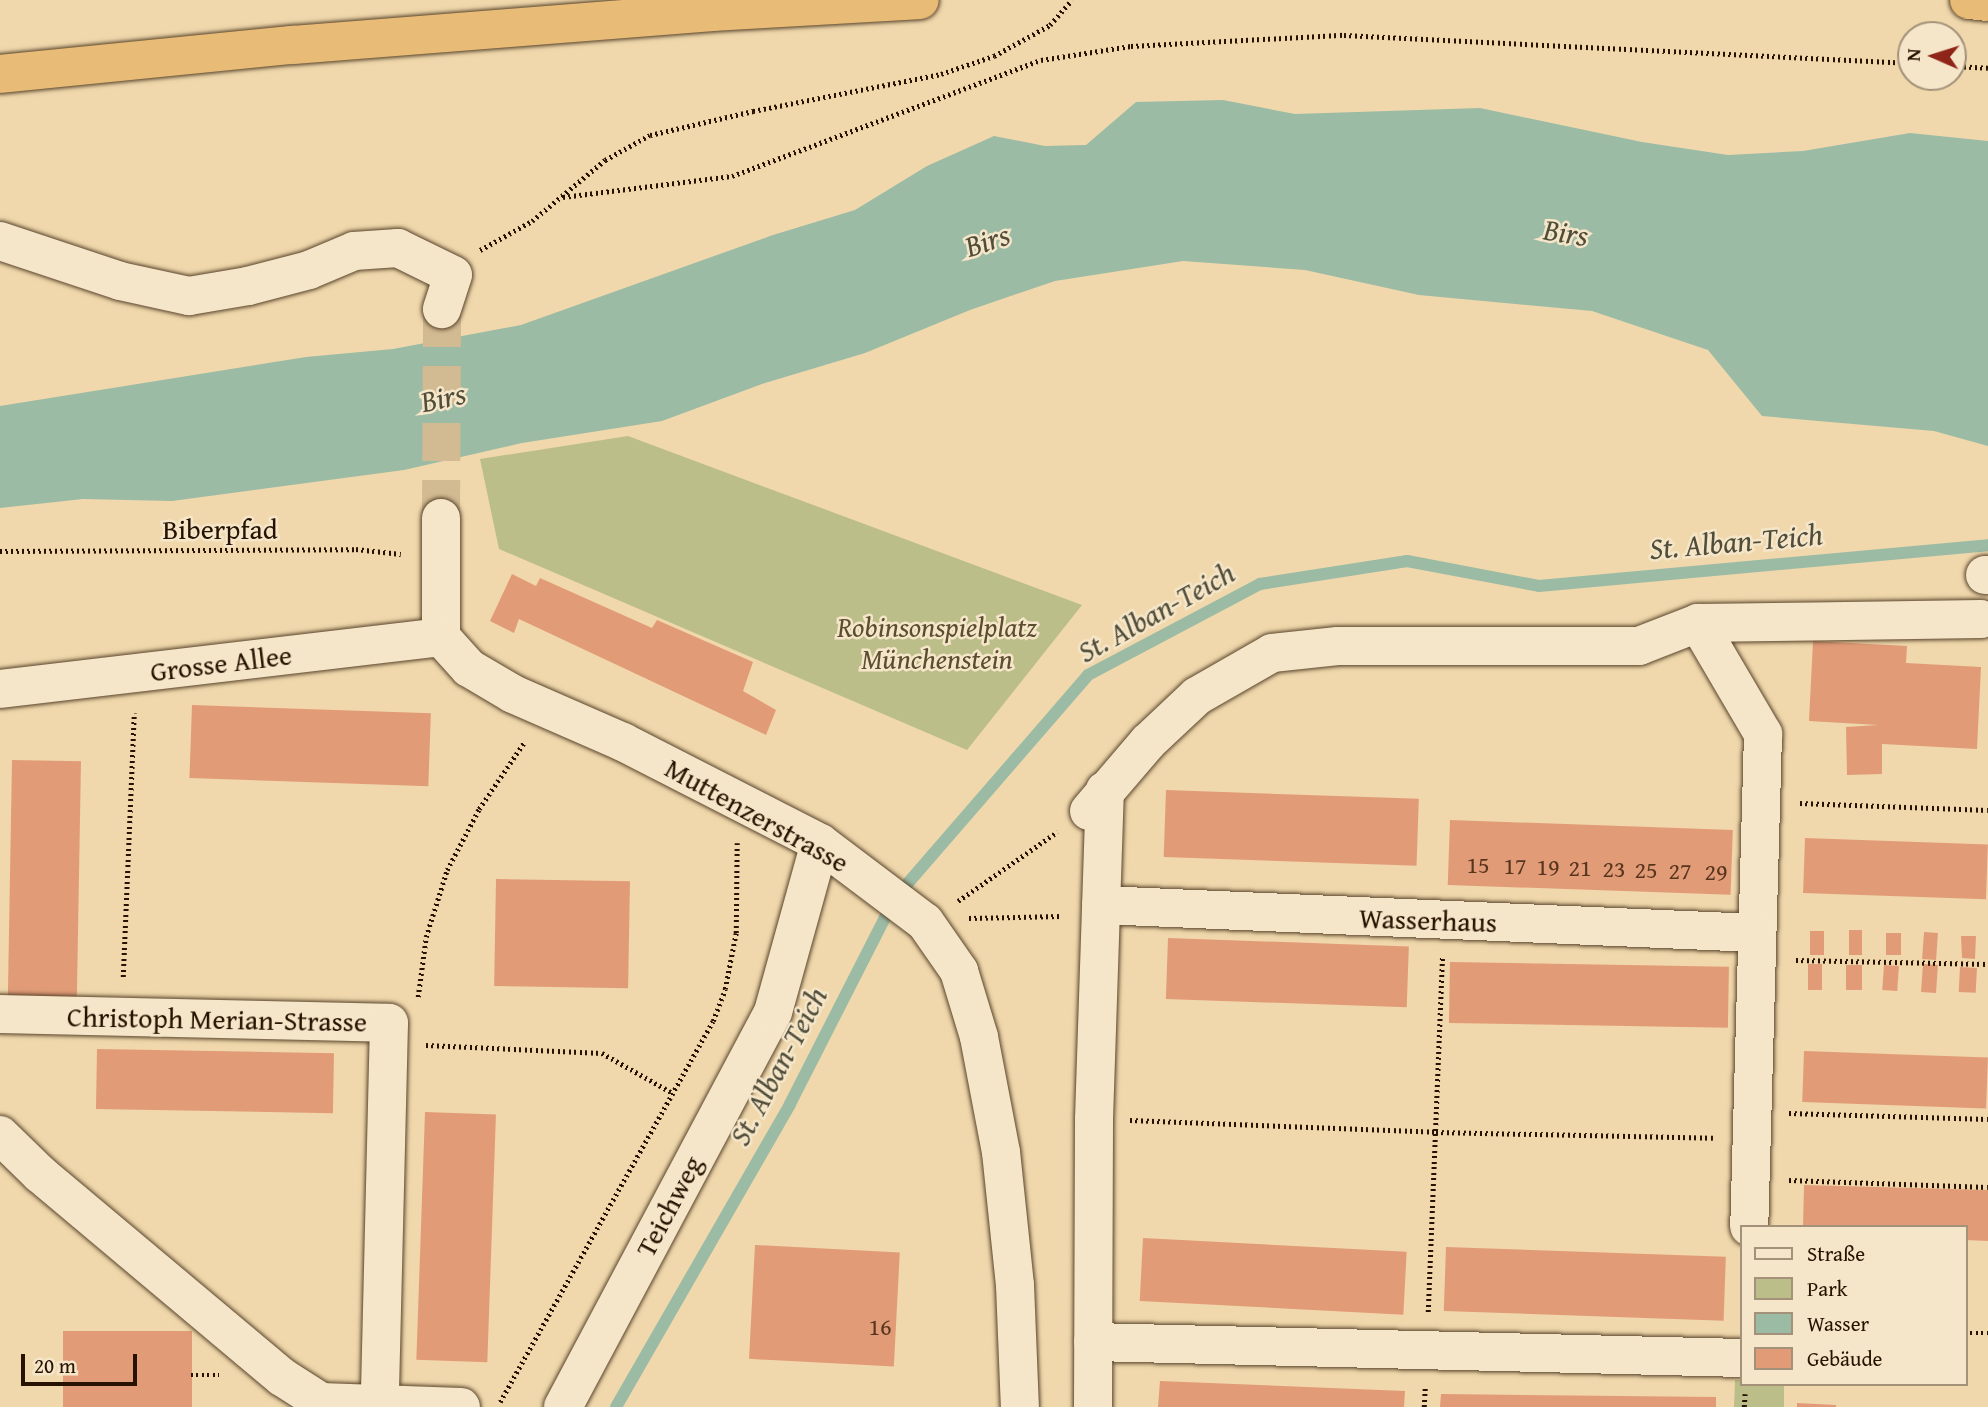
<!DOCTYPE html>
<meta charset="utf-8">
<style>
body{margin:0}
#map{position:relative;width:1988px;height:1407px;overflow:hidden;background:#f0d8ac;font-family:"Gentium Book Plus",serif}
div>[style]{position:absolute}
[style*='--x']{left:calc(var(--x)*1px);top:calc(var(--y)*1px);width:calc(var(--w)*1px);rotate:calc(var(--a)*1deg)}
.green>*{inset:0;background:#bbbe88}
.water>*{inset:0;background:#9bbba5}
.stream>*{height:12px;margin:-6px;padding:0 6px;transform-origin:6px;border-radius:6px;background:#9bbba5}
.building>*{inset:0;background:#e29b77;transform-origin:0 0}
.minor-tunnel>*{height:38px;margin-top:-19px;transform-origin:0;background:repeating-linear-gradient(90deg,#d2ba92 0 38px,transparent 0 57px)}
.path>*{height:4.5px;margin-top:-2.25px;transform-origin:0;background:repeating-linear-gradient(90deg,#271200 0 2px,transparent 0 5.5px)}
.roads{filter:drop-shadow(0 0 2px #59442b) drop-shadow(0 0 2px #59442b)}
.minor>*{height:38px;margin:-19px;padding:0 19px;transform-origin:19px;border-radius:19px;background:#f5e6c9}
.highway>*{height:38px;margin:-19px;padding:0 19px;transform-origin:19px;border-radius:19px;background:#e8bc76}
span{translate:-50% -50%;white-space:nowrap;text-align:center;line-height:1.15;-webkit-text-stroke:5px #f5e6c9;paint-order:stroke}
.number-label{font-size:24px;color:#56341e}
.number-label span{-webkit-text-stroke-width:0}
.street-label{font-size:28px;color:#271200}
.park-label{font-size:28px;color:#5b4e30;font-style:italic}
.water-label{font-size:30px;color:#504d3a;font-style:italic}
.legend{position:absolute;left:1740px;top:1225px;width:228px;height:161px;box-sizing:border-box;background:#f5e6c9;border:2px solid #a39179;margin:0;padding:9px 12px;list-style:none;font-size:21px;color:#271200}
.legend li{display:flex;align-items:center;gap:14px;height:35px}
.legend b{width:35px;border:2px solid #a39179}
.north{position:absolute;left:1897px;top:21px;width:70px;height:70px;box-sizing:border-box;background:#f5e6c9;border:2px solid #a39179;border-radius:50%;rotate:273deg;font-size:19px;font-weight:700;line-height:28px;text-align:center;color:#271200}
.north::after{content:'';display:block;margin:auto;width:24px;height:32px;background:#8f2418;clip-path:polygon(50% 0,100% 100%,50% 72%,0 100%)}
.scale{position:absolute;left:21px;top:1354px;width:116px;height:32px;box-sizing:border-box;border:4px solid #271200;border-top:0;padding-left:9px;font-size:21px;line-height:24px;white-space:nowrap;color:#271200;-webkit-text-stroke:5px #f5e6c9;paint-order:stroke}
</style>
<div id="map">
<div class="green">
<i style="clip-path:polygon(628px 436px,1082px 605px,967px 750px,499px 549px,480px 459px)"></i>
<i style="clip-path:polygon(1735px 1380px,1741px 1380px,1741px 1384px,1784px 1384px,1784px 1407px,1734px 1407px)"></i>
</div>
<div class="water">
<i style="clip-path:polygon(1223px 100px,1295px 114px,1480px 108px,1642px 142px,1728px 155px,1803px 151px,1910px 133px,1988px 141px,1988px 446px,1934px 431px,1762px 416px,1708px 350px,1592px 311px,1419px 295px,1305px 270px,1183px 261px,1055px 281px,970px 310px,865px 353px,765px 383px,662px 421px,522px 443px,404px 470px,172px 501px,83px 499px,0 508px,0 406px,306px 357px,393px 349px,521px 325px,773px 235px,855px 210px,927px 166px,994px 136px,1045px 146px,1086px 145px,1136px 102px)"></i>
</div>
<div class="stream">
<i style="--x:616;--y:1407;--w:349;--a:-60.1"></i>
<i style="--x:790;--y:1104;--w:231;--a:-63"></i>
<i style="--x:895;--y:898;--w:295;--a:-49.1"></i>
<i style="--x:1088;--y:675;--w:195;--a:-27.9"></i>
<i style="--x:1260;--y:584;--w:149;--a:-8.9"></i>
<i style="--x:1407;--y:561;--w:134;--a:10.7"></i>
<i style="--x:1539;--y:586;--w:451;--a:-5.2"></i>
</div>
<div class="building">
<i style="clip-path:polygon(512px 574px,536px 586px,540px 578px,652px 628px,657px 620px,753px 662px,743px 691px,776px 710px,766px 735px,519px 619px,514px 633px,490px 621px)"></i>
<i style="clip-path:polygon(1813px 641px,1907px 646px,1906px 663px,1981px 667px,1977px 749px,1882px 744px,1882px 774px,1847px 775px,1846px 727px,1878px 725px,1809px 721px)"></i>
<i style="left:192px;top:705px;width:239px;height:73px;rotate:2deg"></i>
<i style="left:12px;top:760px;width:69px;height:245px;rotate:1deg"></i>
<i style="left:1166px;top:790px;width:253px;height:67px;rotate:2deg"></i>
<i style="left:1450px;top:820px;width:283px;height:65px;rotate:2deg"></i>
<i style="left:1805px;top:838px;width:183px;height:55px;rotate:2deg"></i>
<i style="left:496px;top:879px;width:134px;height:107px;rotate:1deg"></i>
<i style="left:1849px;top:930px;width:13px;height:25px"></i>
<i style="left:1810px;top:931px;width:14px;height:24px"></i>
<i style="left:1924px;top:932px;width:14px;height:27px;rotate:4deg"></i>
<i style="left:1886px;top:933px;width:15px;height:22px"></i>
<i style="clip-path:polygon(1961px 936px,1976px 936px,1975px 959px,1962px 958px)"></i>
<i style="left:1168px;top:938px;width:241px;height:61px;rotate:2deg"></i>
<i style="left:1450px;top:962px;width:279px;height:61px;rotate:1deg"></i>
<i style="left:1808px;top:964px;width:14px;height:26px"></i>
<i style="left:1923px;top:964px;width:15px;height:28px;rotate:4deg"></i>
<i style="left:1846px;top:965px;width:16px;height:25px"></i>
<i style="left:1884px;top:965px;width:15px;height:25px;rotate:4deg"></i>
<i style="left:1960px;top:967px;width:17px;height:25px;rotate:3deg"></i>
<i style="left:97px;top:1049px;width:237px;height:60px;rotate:1deg"></i>
<i style="left:1804px;top:1051px;width:184px;height:51px;rotate:2deg"></i>
<i style="left:425px;top:1112px;width:71px;height:248px;rotate:2deg"></i>
<i style="clip-path:polygon(1804px 1185px,1988px 1190px,1988px 1241px,1965px 1240px,1965px 1227px,1803px 1227px)"></i>
<i style="left:1143px;top:1238px;width:264px;height:63px;rotate:3deg"></i>
<i style="left:755px;top:1245px;width:145px;height:114px;rotate:3deg"></i>
<i style="left:1446px;top:1247px;width:280px;height:64px;rotate:2deg"></i>
<i style="left:63px;top:1331px;width:129px;height:76px"></i>
<i style="clip-path:polygon(1160px 1381px,1405px 1391px,1404px 1407px,1158px 1407px)"></i>
<i style="clip-path:polygon(1441px 1394px,1716px 1397px,1716px 1407px,1440px 1407px)"></i>
<i style="clip-path:polygon(1797px 1403px,1836px 1405px,1836px 1407px,1797px 1407px)"></i>
</div>
<div class="minor-tunnel">
<i style="--x:441;--y:518;--w:209;--a:-89.7"></i>
</div>
<div class="path">
<i style="--x:1953;--y:66;--w:35;--a:3"></i>
<i style="--x:563;--y:197;--w:170;--a:-7.1"></i>
<i style="--x:732;--y:176;--w:330;--a:-20.6"></i>
<i style="--x:1041;--y:60;--w:91;--a:-8.8"></i>
<i style="--x:1131;--y:46;--w:213;--a:-3"></i>
<i style="--x:1344;--y:35;--w:568;--a:2.83"></i>
<i style="--x:480;--y:250;--w:60;--a:-29.1"></i>
<i style="--x:532;--y:221;--w:95;--a:-39.9"></i>
<i style="--x:605;--y:160;--w:51;--a:-29.1"></i>
<i style="--x:650;--y:135;--w:106;--a:-13.1"></i>
<i style="--x:753;--y:111;--w:192;--a:-11.1"></i>
<i style="--x:941;--y:74;--w:56;--a:-18.8"></i>
<i style="--x:994;--y:56;--w:64;--a:-29"></i>
<i style="--x:1050;--y:25;--w:33;--a:-49"></i>
<i style="--x:0;--y:551;--w:356;--a:-0.3"></i>
<i style="--x:356;--y:549;--w:45;--a:6.3"></i>
<i style="--x:1800;--y:803;--w:188;--a:2.1"></i>
<i style="--x:958;--y:901;--w:121;--a:-34.9"></i>
<i style="--x:969;--y:918;--w:92;--a:-1.2"></i>
<i style="--x:1796;--y:960;--w:192;--a:1.2"></i>
<i style="--x:123;--y:977;--w:264;--a:-87.6"></i>
<i style="--x:418;--y:997;--w:61;--a:-82.4"></i>
<i style="--x:426;--y:937;--w:70;--a:-72.6"></i>
<i style="--x:447;--y:870;--w:69;--a:-62.3"></i>
<i style="--x:479;--y:809;--w:82;--a:-55.9"></i>
<i style="--x:426;--y:1045;--w:176;--a:2.6"></i>
<i style="--x:602;--y:1053;--w:79;--a:29.5"></i>
<i style="--x:1789;--y:1113;--w:199;--a:1.7"></i>
<i style="--x:1130;--y:1120;--w:306;--a:2.2"></i>
<i style="--x:1436;--y:1132;--w:277;--a:1.2"></i>
<i style="--x:1789;--y:1180;--w:199;--a:2"></i>
<i style="--x:1428;--y:1312;--w:355;--a:-87.7"></i>
<i style="--x:1965;--y:1333;--w:23;--a:0"></i>
<i style="--x:191;--y:1375;--w:28;--a:0"></i>
<i style="--x:500;--y:1402;--w:436;--a:-60.8"></i>
<i style="--x:713;--y:1021;--w:34;--a:-69"></i>
<i style="--x:725;--y:989;--w:57;--a:-78.9"></i>
<i style="--x:736;--y:933;--w:90;--a:-89.4"></i>
<i style="--x:1424;--y:1407;--w:20;--a:-87"></i>
<i style="--x:1744;--y:1407;--w:13;--a:-86"></i>
</div>
<div class="roads">
<div class="minor">
<i style="--x:0;--y:241;--w:126;--a:18.4"></i>
<i style="--x:120;--y:281;--w:71;--a:12.3"></i>
<i style="--x:189;--y:296;--w:60;--a:-9.6"></i>
<i style="--x:248;--y:286;--w:63;--a:-14.7"></i>
<i style="--x:309;--y:270;--w:49;--a:-22.9"></i>
<i style="--x:354;--y:251;--w:44;--a:-3.9"></i>
<i style="--x:398;--y:248;--w:61;--a:26.1"></i>
<i style="--x:453;--y:275;--w:36;--a:108"></i>
<i style="--x:441;--y:518;--w:119;--a:90"></i>
<i style="--x:1985;--y:575;--w:3;--a:0"></i>
<i style="--x:1698;--y:623;--w:129;--a:59.6"></i>
<i style="--x:1763;--y:734;--w:493;--a:91.6"></i>
<i style="--x:441;--y:637;--w:42;--a:47.9"></i>
<i style="--x:469;--y:668;--w:51;--a:30.6"></i>
<i style="--x:513;--y:694;--w:120;--a:23.6"></i>
<i style="--x:623;--y:742;--w:221;--a:27.1"></i>
<i style="--x:820;--y:843;--w:131;--a:37"></i>
<i style="--x:925;--y:922;--w:60;--a:55.2"></i>
<i style="--x:959;--y:971;--w:69;--a:73.1"></i>
<i style="--x:979;--y:1037;--w:117;--a:79.2"></i>
<i style="--x:1001;--y:1152;--w:134;--a:84"></i>
<i style="--x:1015;--y:1285;--w:122;--a:87.7"></i>
<i style="--x:0;--y:689;--w:444;--a:-6.7"></i>
<i style="--x:1089;--y:811;--w:91;--a:-49.5"></i>
<i style="--x:1148;--y:742;--w:67;--a:-43.2"></i>
<i style="--x:1197;--y:696;--w:86;--a:-29.8"></i>
<i style="--x:1272;--y:653;--w:66;--a:-6.1"></i>
<i style="--x:1338;--y:646;--w:301;--a:0"></i>
<i style="--x:1639;--y:646;--w:63;--a:-21.3"></i>
<i style="--x:1698;--y:623;--w:283;--a:-0.8"></i>
<i style="--x:1101;--y:905;--w:656;--a:2.45"></i>
<i style="--x:0;--y:1014;--w:389;--a:1.3"></i>
<i style="--x:389;--y:1023;--w:381;--a:91.4"></i>
<i style="--x:0;--y:1135;--w:56;--a:44.3"></i>
<i style="--x:40;--y:1174;--w:316;--a:40"></i>
<i style="--x:282;--y:1377;--w:46;--a:32.7"></i>
<i style="--x:321;--y:1402;--w:140;--a:2"></i>
<i style="--x:1093;--y:1342;--w:648;--a:1.41"></i>
<i style="--x:563;--y:1407;--w:447;--a:-62"></i>
<i style="--x:773;--y:1012;--w:175;--a:-74.5"></i>
<i style="--x:1093;--y:1407;--w:288;--a:-89.8"></i>
<i style="--x:1094;--y:1119;--w:329;--a:-88.1"></i>
</div>
<div class="highway">
<i style="--x:1969;--y:0;--w:19;--a:6"></i>
<i style="--x:0;--y:74;--w:294;--a:-5.7"></i>
<i style="--x:293;--y:45;--w:421;--a:-4.5"></i>
<i style="--x:713;--y:12;--w:207;--a:-3.3"></i>
</div>
</div>
<div class="number-label">
<span style="left:1478px;top:865px">15</span>
<span style="left:1515px;top:866px">17</span>
<span style="left:1548px;top:867px">19</span>
<span style="left:1580px;top:868px">21</span>
<span style="left:1614px;top:869px">23</span>
<span style="left:1646px;top:870px">25</span>
<span style="left:1680px;top:871px">27</span>
<span style="left:1716px;top:872px">29</span>
<span style="left:880px;top:1327px">16</span>
</div>
<div class="street-label">
<span style="left:220px;top:529px">Biberpfad</span>
<span style="left:221px;top:663px;rotate:-7deg">Grosse Allee</span>
<span style="left:757px;top:815px;rotate:29deg">Muttenzerstrasse</span>
<span style="left:1428px;top:920px;rotate:2deg">Wasserhaus</span>
<span style="left:217px;top:1019px;rotate:1deg">Christoph Merian-Strasse</span>
<span style="left:669px;top:1206px;rotate:-62deg">Teichweg</span>
</div>
<div class="park-label">
<span style="left:937px;top:643px">Robinsonspielplatz<br>Münchenstein</span>
</div>
<div class="water-label">
<span style="left:1566px;top:232px;rotate:9deg">Birs</span>
<span style="left:987px;top:240px;rotate:-18deg">Birs</span>
<span style="left:443px;top:397px;rotate:-12deg">Birs</span>
<span style="left:1736px;top:541px;rotate:-5deg">St. Alban-Teich</span>
<span style="left:1156px;top:612px;rotate:-29deg">St. Alban-Teich</span>
<span style="left:778px;top:1066px;rotate:-62deg">St. Alban-Teich</span>
</div>
<ul class="legend">
<li><b style="height:9px;background:#f5e6c9"></b>Straße</li>
<li><b style="height:19px;background:#bbbe88"></b>Park</li>
<li><b style="height:19px;background:#9bbba5"></b>Wasser</li>
<li><b style="height:19px;background:#e29b77"></b>Gebäude</li>
</ul>
<div class="north">N</div>
<div class="scale">20 m</div>
</div>
